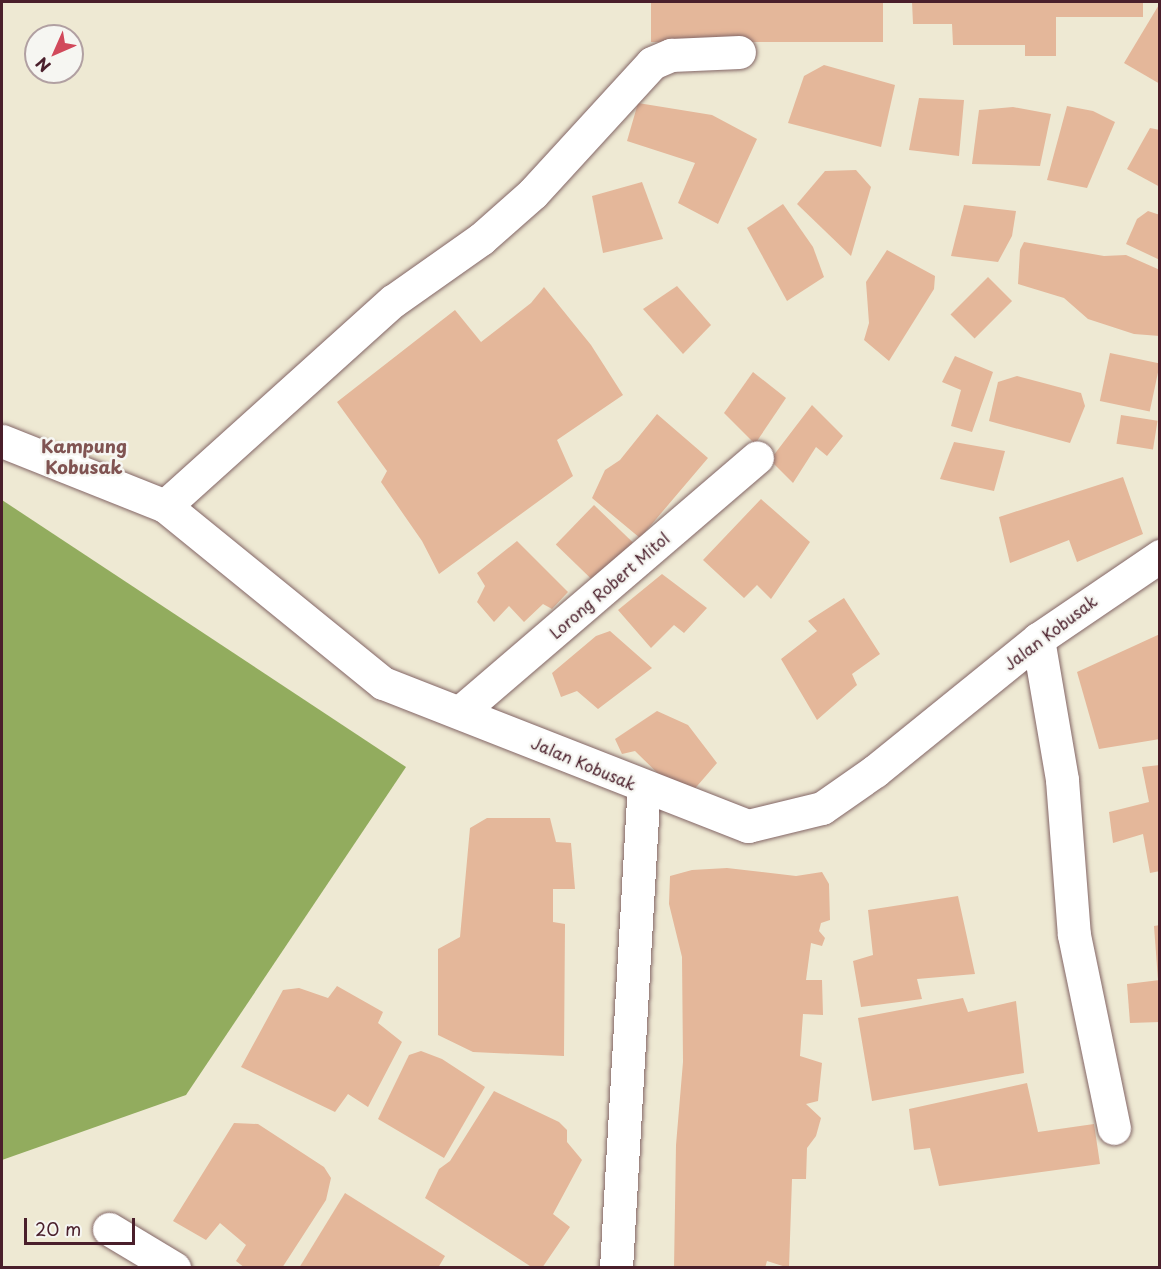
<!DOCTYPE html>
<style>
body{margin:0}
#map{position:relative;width:1161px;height:1269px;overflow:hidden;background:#eee9d3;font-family:"Playpen Sans",sans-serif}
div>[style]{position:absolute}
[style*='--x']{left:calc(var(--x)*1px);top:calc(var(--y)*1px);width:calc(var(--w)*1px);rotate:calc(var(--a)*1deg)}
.forest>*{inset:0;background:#92ac5e}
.building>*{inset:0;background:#e4b79a;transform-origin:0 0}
.roads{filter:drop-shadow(0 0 2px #836666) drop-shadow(0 0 2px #836666)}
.street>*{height:33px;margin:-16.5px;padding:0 16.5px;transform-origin:16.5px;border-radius:16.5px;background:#fff}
span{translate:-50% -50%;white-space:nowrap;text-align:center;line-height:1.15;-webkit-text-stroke:5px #f6f6f2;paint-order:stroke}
.street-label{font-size:16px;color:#4a1f2b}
.neighbourhood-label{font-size:18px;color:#805452;font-weight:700}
.frame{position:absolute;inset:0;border:3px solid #4a1f2b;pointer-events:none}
.north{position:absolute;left:24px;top:24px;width:60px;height:60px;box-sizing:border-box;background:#f6f6f2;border:2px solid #b1a0a2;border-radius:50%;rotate:225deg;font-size:16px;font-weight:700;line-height:24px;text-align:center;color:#4a1f2b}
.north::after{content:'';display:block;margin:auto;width:21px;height:27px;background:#d1495b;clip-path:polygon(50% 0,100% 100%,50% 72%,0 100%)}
.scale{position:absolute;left:24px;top:1218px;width:111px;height:27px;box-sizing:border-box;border:3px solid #4a1f2b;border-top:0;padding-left:8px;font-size:18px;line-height:21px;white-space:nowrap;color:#4a1f2b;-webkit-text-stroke:4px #f6f6f2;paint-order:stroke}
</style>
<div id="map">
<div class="forest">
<i style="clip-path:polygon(2px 500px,406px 767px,186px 1095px,2px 1160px)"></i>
</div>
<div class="building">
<i style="left:651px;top:2px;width:232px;height:40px"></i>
<i style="clip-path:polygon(912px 2px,1143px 2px,1143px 17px,1056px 17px,1056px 56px,1025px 56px,1025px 45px,953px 45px,952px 24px,913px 24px)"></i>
<i style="clip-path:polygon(1160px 3px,1160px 84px,1124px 63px)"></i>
<i style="clip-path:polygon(824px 65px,895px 85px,881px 147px,788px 123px,804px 76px)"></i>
<i style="clip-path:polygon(919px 98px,964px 100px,959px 156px,909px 150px)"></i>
<i style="clip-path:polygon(638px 103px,712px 115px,757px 139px,718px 224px,678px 203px,695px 163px,627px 141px)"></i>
<i style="clip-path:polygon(1067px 106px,1093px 111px,1115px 122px,1087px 188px,1047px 180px)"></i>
<i style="clip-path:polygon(1013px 107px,1051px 114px,1040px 166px,972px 164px,979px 110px)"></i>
<i style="clip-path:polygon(1150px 128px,1160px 130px,1160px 187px,1127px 169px)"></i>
<i style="clip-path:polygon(856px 170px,871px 187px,851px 256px,797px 204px,825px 171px)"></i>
<i style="clip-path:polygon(642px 182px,663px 239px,603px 253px,592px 196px)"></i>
<i style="clip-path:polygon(783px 204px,813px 247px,824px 277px,787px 301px,747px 228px)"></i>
<i style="clip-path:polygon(964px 205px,1016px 211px,1012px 236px,998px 262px,951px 256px)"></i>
<i style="clip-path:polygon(1148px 211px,1160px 215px,1160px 260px,1126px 244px,1137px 219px)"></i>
<i style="clip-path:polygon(1024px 242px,1104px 256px,1126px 255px,1160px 270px,1160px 336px,1134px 334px,1088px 319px,1064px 298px,1018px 284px,1020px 250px)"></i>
<i style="clip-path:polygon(887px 250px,935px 276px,934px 289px,889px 361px,864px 340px,869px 323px,866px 282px)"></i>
<i style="left:988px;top:277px;width:34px;height:53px;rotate:45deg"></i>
<i style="clip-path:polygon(677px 286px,711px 325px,683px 354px,643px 309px)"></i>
<i style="clip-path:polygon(544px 287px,591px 345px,623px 395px,557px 440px,573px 476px,439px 574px,422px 541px,381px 482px,387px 471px,337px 402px,455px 310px,481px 342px,531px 303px)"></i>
<i style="left:1110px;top:353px;width:51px;height:49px;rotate:12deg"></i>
<i style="clip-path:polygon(955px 356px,993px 372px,972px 432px,951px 426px,961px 390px,942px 382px)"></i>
<i style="clip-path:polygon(753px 372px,786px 398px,755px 444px,724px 413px)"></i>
<i style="clip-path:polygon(1017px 376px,1081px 393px,1085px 406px,1070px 443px,989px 421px,998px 382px)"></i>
<i style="clip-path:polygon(812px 405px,843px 436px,827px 456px,816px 447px,793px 483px,770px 460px)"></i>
<i style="clip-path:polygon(657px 414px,708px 458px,640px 538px,592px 498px,605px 470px,620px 460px)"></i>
<i style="left:1121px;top:415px;width:37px;height:29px;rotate:9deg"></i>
<i style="clip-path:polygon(954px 442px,1005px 451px,994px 491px,940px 479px)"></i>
<i style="clip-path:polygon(1123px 477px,1143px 534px,1077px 562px,1069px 540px,1010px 563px,999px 517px)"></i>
<i style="clip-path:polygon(761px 499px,810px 542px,771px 599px,757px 585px,744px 598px,703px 560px)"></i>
<i style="left:594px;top:505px;width:57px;height:55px;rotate:44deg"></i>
<i style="clip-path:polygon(517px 541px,568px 592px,552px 609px,543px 604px,524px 622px,509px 606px,494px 622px,477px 602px,485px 586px,477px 573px)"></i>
<i style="clip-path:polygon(662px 574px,707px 608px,684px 633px,674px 625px,651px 648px,618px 610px)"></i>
<i style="clip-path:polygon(844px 598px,880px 654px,852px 674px,857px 685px,817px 720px,781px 659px,817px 631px,808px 621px)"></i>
<i style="clip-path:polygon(610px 631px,652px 668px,598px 709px,577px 691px,561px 697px,552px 673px,596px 636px)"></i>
<i style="clip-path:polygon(1160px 634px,1160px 739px,1099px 749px,1077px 672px)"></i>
<i style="clip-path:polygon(657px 711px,688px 725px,717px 763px,685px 800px,635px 751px,622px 754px,615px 739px)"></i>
<i style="clip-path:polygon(1160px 765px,1160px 871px,1150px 873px,1143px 834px,1113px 843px,1109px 812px,1149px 802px,1142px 767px)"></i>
<i style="clip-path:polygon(487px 818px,550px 818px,556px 842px,571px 843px,575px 889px,553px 889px,553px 922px,565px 924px,564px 1056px,473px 1052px,438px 1035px,438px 949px,460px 937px,470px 828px)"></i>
<i style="clip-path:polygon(727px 868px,796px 876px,822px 872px,829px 884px,830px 920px,821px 923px,819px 931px,825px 938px,822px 946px,811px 943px,806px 980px,822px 980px,823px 1015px,803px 1014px,800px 1056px,822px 1063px,818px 1101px,806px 1104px,821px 1118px,816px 1136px,807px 1148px,806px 1179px,792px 1179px,789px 1268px,767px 1261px,765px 1268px,674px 1268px,676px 1145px,683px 1062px,682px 957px,669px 904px,670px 876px,692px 870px)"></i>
<i style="clip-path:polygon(958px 896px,975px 974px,917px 979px,922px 999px,861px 1007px,853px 961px,873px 955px,868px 910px)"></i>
<i style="clip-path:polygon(1160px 925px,1160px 980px,1158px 980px,1154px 926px)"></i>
<i style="clip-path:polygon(1160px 980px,1160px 1022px,1130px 1023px,1127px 984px)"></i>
<i style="clip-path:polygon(337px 986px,383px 1012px,378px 1023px,402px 1042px,368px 1107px,348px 1094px,335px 1112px,241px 1067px,283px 990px,299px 988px,328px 998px)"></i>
<i style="clip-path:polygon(963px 998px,968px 1012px,1016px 1001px,1024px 1073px,872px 1101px,858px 1018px)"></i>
<i style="clip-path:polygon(421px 1051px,442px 1059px,485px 1087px,444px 1158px,378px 1119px,409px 1055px)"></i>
<i style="clip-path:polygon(1027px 1083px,1038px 1132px,1094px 1124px,1100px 1164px,939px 1186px,930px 1148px,914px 1150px,909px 1109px)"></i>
<i style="clip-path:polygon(494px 1091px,559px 1122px,567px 1130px,567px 1142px,582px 1160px,553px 1214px,570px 1227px,542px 1268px,533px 1268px,425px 1198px,439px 1169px,450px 1161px)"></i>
<i style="clip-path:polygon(234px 1123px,258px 1124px,324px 1167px,331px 1178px,326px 1200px,282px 1268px,245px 1268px,236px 1261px,246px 1245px,220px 1223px,206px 1240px,173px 1221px)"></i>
<i style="clip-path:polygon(345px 1193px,445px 1256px,438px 1268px,299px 1268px)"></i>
</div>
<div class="roads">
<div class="street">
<i style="--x:2;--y:441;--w:175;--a:21.7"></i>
<i style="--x:165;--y:506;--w:281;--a:39.1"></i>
<i style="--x:383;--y:683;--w:392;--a:21.4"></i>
<i style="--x:748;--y:826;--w:76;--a:-13.7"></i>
<i style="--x:822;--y:808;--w:65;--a:-34.9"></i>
<i style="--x:875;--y:771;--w:210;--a:-39"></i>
<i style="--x:1038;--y:639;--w:148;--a:-34.2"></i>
<i style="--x:165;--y:506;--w:307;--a:-42"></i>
<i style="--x:393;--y:301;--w:108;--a:-35.2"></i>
<i style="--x:481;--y:239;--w:69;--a:-41.5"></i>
<i style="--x:533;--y:193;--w:176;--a:-47.5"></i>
<i style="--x:652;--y:63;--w:21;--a:-23"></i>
<i style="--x:671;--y:55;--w:68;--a:-2.5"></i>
<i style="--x:1038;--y:639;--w:143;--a:80.3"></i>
<i style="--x:1062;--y:780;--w:155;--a:85.6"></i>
<i style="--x:1074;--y:935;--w:197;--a:78.3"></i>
<i style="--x:460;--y:712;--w:391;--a:-40.6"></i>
<i style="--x:109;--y:1229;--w:76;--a:31"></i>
<i style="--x:616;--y:1268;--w:481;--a:-86.7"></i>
</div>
</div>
<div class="street-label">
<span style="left:609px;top:585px;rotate:-41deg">Lorong Robert Mitol</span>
<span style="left:1050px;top:632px;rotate:-37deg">Jalan Kobusak</span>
<span style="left:584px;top:763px;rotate:23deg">Jalan Kobusak</span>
</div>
<div class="neighbourhood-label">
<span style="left:84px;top:457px">Kampung<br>Kobusak</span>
</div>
<div class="frame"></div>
<div class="north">N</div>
<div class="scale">20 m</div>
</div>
